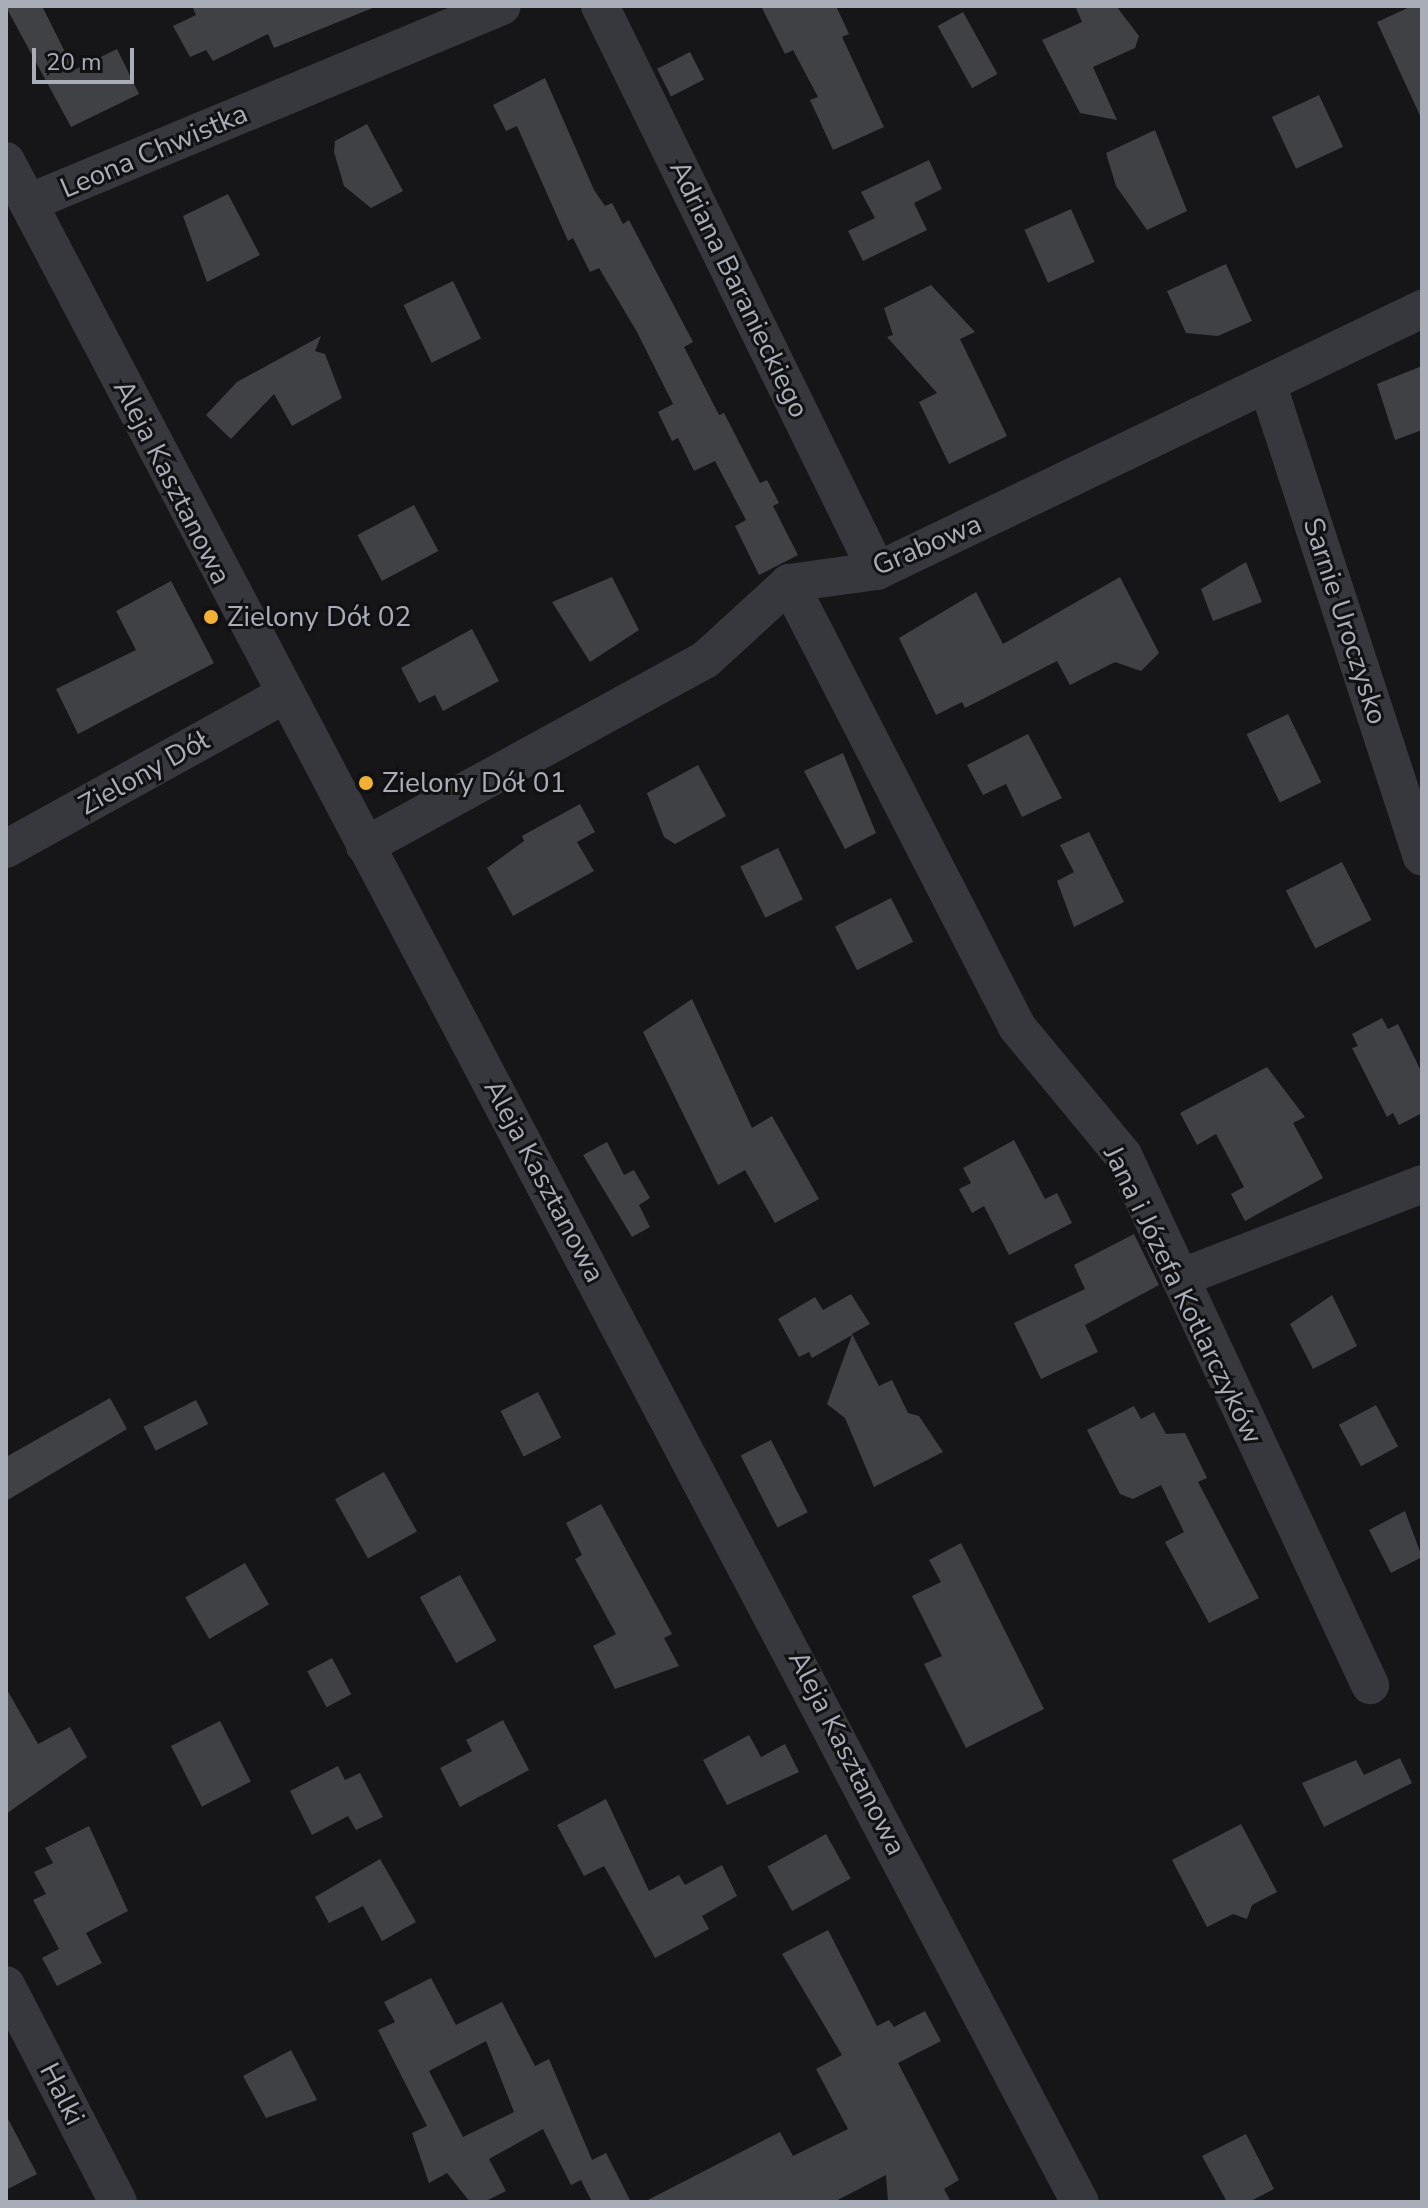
<!DOCTYPE html>
<meta charset="utf-8">
<style>
body{margin:0}
#map{position:relative;width:1428px;height:2208px;overflow:hidden;background:#161618;font-family:"Nunito Sans",sans-serif}
div>[style]{position:absolute}
[style*='--x']{left:calc(var(--x)*1px);top:calc(var(--y)*1px);width:calc(var(--w)*1px);rotate:calc(var(--a)*1deg)}
.building>*{inset:0;background:#404145;transform-origin:0 0}
.minor>*{height:38px;margin:-19px;padding:0 19px;transform-origin:19px;border-radius:19px;background:#37383d}
.dots>*{width:22px;height:22px;translate:-50% -50%;box-sizing:border-box;border:4px solid #111113;border-radius:50%}
span{translate:-50% -50%;white-space:nowrap;text-align:center;line-height:1.15;-webkit-text-stroke:6px #111113;paint-order:stroke}
.street-label{font-size:28px;color:#a8adb8}
.poi-label{font-size:28px;color:#a8adb8}
.left{translate:0 -50%;text-align:left}
.frame{position:absolute;inset:0;border:8px solid #a8adb8;pointer-events:none}
.scale{position:absolute;left:32px;top:48px;width:102px;height:36px;box-sizing:border-box;border:4px solid #a8adb8;border-top:0;padding-left:10px;font-size:24px;line-height:28px;white-space:nowrap;color:#a8adb8;-webkit-text-stroke:6px #111113;paint-order:stroke}
</style>
<div id="map">
<div class="building">
<i style="clip-path:polygon(42px 6px,74px 70px,117px 49px,139px 94px,71px 127px,6px 7px)"></i>
<i style="clip-path:polygon(192px 6px,375px 6px,375px 7px,274px 48px,268px 34px,213px 61px,206px 50px,190px 57px,173px 26px,196px 15px)"></i>
<i style="clip-path:polygon(761px 6px,836px 6px,849px 34px,842px 37px,884px 127px,833px 150px,810px 100px,818px 97px,793px 50px,785px 54px)"></i>
<i style="clip-path:polygon(1075px 6px,1116px 6px,1139px 36px,1135px 48px,1093px 67px,1117px 120px,1080px 113px,1042px 40px,1082px 22px)"></i>
<i style="clip-path:polygon(1412px 6px,1422px 6px,1422px 120px,1377px 22px)"></i>
<i style="left:963px;top:12px;width:71px;height:29px;rotate:61deg"></i>
<i style="left:690px;top:52px;width:31px;height:37px;rotate:63deg"></i>
<i style="clip-path:polygon(545px 78px,594px 190px,605px 206px,612px 203px,623px 224px,629px 220px,693px 342px,684px 347px,719px 415px,724px 413px,760px 483px,767px 480px,779px 503px,773px 506px,798px 555px,759px 575px,735px 526px,746px 520px,715px 461px,694px 471px,678px 438px,672px 441px,658px 412px,673px 404px,637px 332px,599px 268px,590px 272px,573px 238px,568px 241px,517px 126px,506px 131px,493px 105px)"></i>
<i style="left:1319px;top:95px;width:57px;height:52px;rotate:65deg"></i>
<i style="clip-path:polygon(367px 124px,403px 191px,371px 208px,344px 186px,334px 152px,335px 141px)"></i>
<i style="clip-path:polygon(1155px 130px,1187px 211px,1147px 230px,1116px 186px,1106px 153px)"></i>
<i style="clip-path:polygon(929px 160px,942px 189px,914px 203px,927px 230px,863px 261px,848px 231px,875px 218px,861px 192px)"></i>
<i style="clip-path:polygon(228px 194px,260px 255px,207px 282px,183px 216px)"></i>
<i style="left:1071px;top:209px;width:58px;height:51px;rotate:66deg"></i>
<i style="clip-path:polygon(1226px 264px,1252px 321px,1218px 336px,1186px 333px,1167px 291px)"></i>
<i style="left:453px;top:281px;width:64px;height:55px;rotate:64deg"></i>
<i style="clip-path:polygon(931px 285px,975px 332px,960px 339px,1007px 436px,949px 464px,919px 402px,937px 393px,887px 337px,893px 335px,884px 308px)"></i>
<i style="clip-path:polygon(321px 336px,315px 351px,325px 354px,342px 398px,292px 426px,274px 394px,231px 439px,206px 415px,237px 382px)"></i>
<i style="clip-path:polygon(1422px 366px,1422px 430px,1395px 440px,1377px 384px)"></i>
<i style="left:414px;top:505px;width:52px;height:64px;rotate:62deg"></i>
<i style="clip-path:polygon(1246px 562px,1262px 602px,1213px 621px,1201px 589px)"></i>
<i style="clip-path:polygon(612px 577px,639px 630px,590px 662px,552px 602px)"></i>
<i style="clip-path:polygon(1120px 577px,1159px 653px,1141px 671px,1115px 662px,1070px 685px,1057px 661px,965px 708px,962px 702px,936px 715px,899px 638px,976px 592px,1003px 644px)"></i>
<i style="clip-path:polygon(171px 581px,214px 663px,78px 734px,56px 689px,136px 650px,116px 611px)"></i>
<i style="clip-path:polygon(472px 629px,499px 681px,443px 711px,435px 695px,419px 703px,401px 668px)"></i>
<i style="left:1288px;top:714px;width:76px;height:46px;rotate:64deg"></i>
<i style="clip-path:polygon(1028px 734px,1062px 798px,1022px 817px,1006px 784px,983px 795px,967px 765px)"></i>
<i style="clip-path:polygon(843px 753px,876px 833px,845px 849px,804px 771px)"></i>
<i style="clip-path:polygon(698px 765px,726px 816px,675px 844px,664px 837px,647px 793px)"></i>
<i style="clip-path:polygon(580px 804px,595px 832px,577px 842px,594px 871px,513px 916px,487px 868px,524px 841px,522px 836px)"></i>
<i style="clip-path:polygon(1089px 832px,1124px 902px,1074px 927px,1057px 881px,1074px 872px,1060px 845px)"></i>
<i style="left:778px;top:848px;width:57px;height:42px;rotate:64deg"></i>
<i style="left:1342px;top:862px;width:65px;height:63px;rotate:63deg"></i>
<i style="left:891px;top:898px;width:49px;height:63px;rotate:63deg"></i>
<i style="clip-path:polygon(692px 999px,752px 1128px,772px 1116px,819px 1199px,775px 1223px,745px 1170px,718px 1185px,643px 1032px)"></i>
<i style="clip-path:polygon(1382px 1018px,1388px 1029px,1398px 1024px,1422px 1073px,1422px 1113px,1399px 1125px,1393px 1113px,1387px 1117px,1352px 1048px,1358px 1046px,1352px 1034px)"></i>
<i style="clip-path:polygon(1267px 1067px,1305px 1117px,1293px 1123px,1323px 1178px,1245px 1221px,1231px 1194px,1244px 1187px,1216px 1134px,1197px 1145px,1180px 1113px)"></i>
<i style="clip-path:polygon(1014px 1140px,1045px 1199px,1057px 1193px,1072px 1223px,1009px 1255px,984px 1206px,972px 1213px,959px 1189px,971px 1183px,963px 1168px)"></i>
<i style="clip-path:polygon(607px 1142px,624px 1175px,634px 1170px,650px 1198px,639px 1205px,650px 1227px,632px 1237px,583px 1155px)"></i>
<i style="clip-path:polygon(1134px 1234px,1159px 1285px,1085px 1325px,1098px 1352px,1041px 1379px,1014px 1323px,1085px 1289px,1074px 1265px)"></i>
<i style="clip-path:polygon(851px 1294px,870px 1324px,852px 1334px,879px 1386px,892px 1380px,908px 1413px,919px 1416px,943px 1452px,874px 1487px,845px 1418px,827px 1404px,852px 1335px,812px 1358px,809px 1352px,799px 1357px,778px 1319px,815px 1297px,823px 1310px)"></i>
<i style="clip-path:polygon(1332px 1295px,1357px 1346px,1313px 1369px,1290px 1324px)"></i>
<i style="left:538px;top:1392px;width:51px;height:42px;rotate:63deg"></i>
<i style="clip-path:polygon(110px 1398px,127px 1429px,6px 1501px,6px 1457px)"></i>
<i style="left:196px;top:1400px;width:27px;height:59px;rotate:63deg"></i>
<i style="left:1376px;top:1405px;width:47px;height:42px;rotate:62deg"></i>
<i style="clip-path:polygon(1134px 1406px,1141px 1419px,1154px 1412px,1166px 1434px,1185px 1433px,1207px 1478px,1198px 1482px,1259px 1598px,1209px 1623px,1165px 1542px,1184px 1532px,1161px 1485px,1133px 1499px,1120px 1494px,1087px 1430px)"></i>
<i style="left:771px;top:1440px;width:81px;height:34px;rotate:63deg"></i>
<i style="left:384px;top:1472px;width:68px;height:56px;rotate:61deg"></i>
<i style="clip-path:polygon(601px 1504px,672px 1634px,664px 1638px,679px 1666px,615px 1689px,593px 1646px,616px 1634px,575px 1559px,582px 1555px,566px 1523px)"></i>
<i style="clip-path:polygon(1405px 1511px,1422px 1557px,1391px 1573px,1369px 1530px)"></i>
<i style="clip-path:polygon(961px 1543px,1044px 1709px,966px 1748px,924px 1664px,942px 1656px,912px 1596px,941px 1582px,929px 1560px)"></i>
<i style="left:245px;top:1563px;width:48px;height:69px;rotate:60deg"></i>
<i style="left:460px;top:1575px;width:75px;height:46px;rotate:61deg"></i>
<i style="left:332px;top:1658px;width:41px;height:28px;rotate:62deg"></i>
<i style="clip-path:polygon(6px 1688px,38px 1744px,70px 1727px,87px 1757px,6px 1814px)"></i>
<i style="clip-path:polygon(503px 1720px,529px 1770px,460px 1807px,440px 1768px,472px 1751px,466px 1740px)"></i>
<i style="left:220px;top:1721px;width:68px;height:55px;rotate:63deg"></i>
<i style="clip-path:polygon(749px 1735px,761px 1757px,785px 1744px,799px 1772px,727px 1805px,703px 1760px)"></i>
<i style="clip-path:polygon(1400px 1758px,1412px 1783px,1324px 1827px,1302px 1783px,1356px 1760px,1364px 1775px)"></i>
<i style="clip-path:polygon(338px 1766px,345px 1780px,360px 1773px,383px 1817px,356px 1830px,348px 1816px,312px 1835px,290px 1791px)"></i>
<i style="clip-path:polygon(606px 1799px,649px 1891px,679px 1875px,685px 1885px,722px 1865px,737px 1896px,702px 1916px,709px 1929px,655px 1958px,604px 1866px,584px 1876px,557px 1825px)"></i>
<i style="clip-path:polygon(1241px 1824px,1277px 1892px,1252px 1905px,1247px 1919px,1233px 1914px,1207px 1927px,1172px 1860px)"></i>
<i style="clip-path:polygon(89px 1826px,128px 1911px,86px 1933px,102px 1963px,57px 1986px,42px 1958px,59px 1949px,33px 1900px,46px 1894px,34px 1872px,53px 1863px,45px 1848px)"></i>
<i style="left:826px;top:1834px;width:51px;height:67px;rotate:61deg"></i>
<i style="clip-path:polygon(380px 1859px,416px 1922px,382px 1941px,363px 1906px,329px 1923px,315px 1897px)"></i>
<i style="clip-path:polygon(828px 1930px,877px 2026px,889px 2020px,894px 2027px,925px 2011px,941px 2041px,898px 2063px,959px 2180px,944px 2189px,951px 2202px,888px 2202px,886px 2175px,834px 2202px,644px 2202px,780px 2132px,793px 2156px,848px 2129px,816px 2069px,842px 2055px,782px 1954px)"></i>
<i style="clip-path:polygon(evenodd,431px 1978px,456px 2025px,502px 2002px,535px 2066px,549px 2059px,592px 2160px,606px 2153px,631px 2202px,592px 2202px,581px 2180px,571px 2185px,543px 2129px,489px 2159px,506px 2191px,484px 2202px,470px 2202px,447px 2173px,429px 2183px,412px 2133px,427px 2126px,378px 2030px,395px 2022px,384px 2002px,431px 1978px,486px 2041px,514px 2112px,463px 2137px,429px 2071px,486px 2041px)"></i>
<i style="clip-path:polygon(291px 2050px,317px 2100px,266px 2118px,243px 2076px)"></i>
<i style="clip-path:polygon(6px 2115px,37px 2174px,6px 2190px)"></i>
<i style="clip-path:polygon(1246px 2134px,1274px 2189px,1249px 2202px,1227px 2202px,1202px 2156px)"></i>
</div>
<div class="minor">
<i style="--x:600;--y:6;--w:629;--a:63.88"></i>
<i style="--x:6;--y:161;--w:2306;--a:62.25"></i>
<i style="--x:28;--y:203;--w:513;--a:-22.57"></i>
<i style="--x:1268;--y:386;--w:495;--a:71.9"></i>
<i style="--x:789;--y:583;--w:499;--a:62.8"></i>
<i style="--x:1017;--y:1027;--w:166;--a:50.4"></i>
<i style="--x:1123;--y:1155;--w:585;--a:65.01"></i>
<i style="--x:365;--y:846;--w:388;--a:-28.7"></i>
<i style="--x:705;--y:660;--w:114;--a:-42.5"></i>
<i style="--x:789;--y:583;--w:89;--a:-7.8"></i>
<i style="--x:877;--y:571;--w:605;--a:-25.68"></i>
<i style="--x:6;--y:849;--w:316;--a:-29"></i>
<i style="--x:1180;--y:1278;--w:260;--a:-21.2"></i>
<i style="--x:6;--y:1985;--w:244;--a:62.7"></i>
</div>
<div class="dots">
<i style="left:211px;top:617px;background:#f2b134"></i>
<i style="left:366px;top:783px;background:#f2b134"></i>
</div>
<div class="street-label">
<span style="left:154px;top:151px;rotate:-23deg">Leona Chwistka</span>
<span style="left:739px;top:289px;rotate:64deg">Adriana Baranieckiego</span>
<span style="left:172px;top:482px;rotate:63deg">Aleja Kasztanowa</span>
<span style="left:927px;top:545px;rotate:-23deg">Grabowa</span>
<span style="left:1345px;top:621px;rotate:72deg">Sarnie Uroczysko</span>
<span style="left:144px;top:773px;rotate:-29deg">Zielony Dół</span>
<span style="left:544px;top:1181px;rotate:62deg">Aleja Kasztanowa</span>
<span style="left:1183px;top:1295px;rotate:64deg">Jana i Józefa Kotlarczyków</span>
<span style="left:847px;top:1753px;rotate:63deg">Aleja Kasztanowa</span>
<span style="left:62px;top:2094px;rotate:63deg">Halki</span>
</div>
<div class="poi-label">
<span class="left" style="left:227px;top:617px">Zielony Dół 02</span>
<span class="left" style="left:382px;top:783px">Zielony Dół 01</span>
</div>
<div class="frame"></div>
<div class="scale">20 m</div>
</div>
